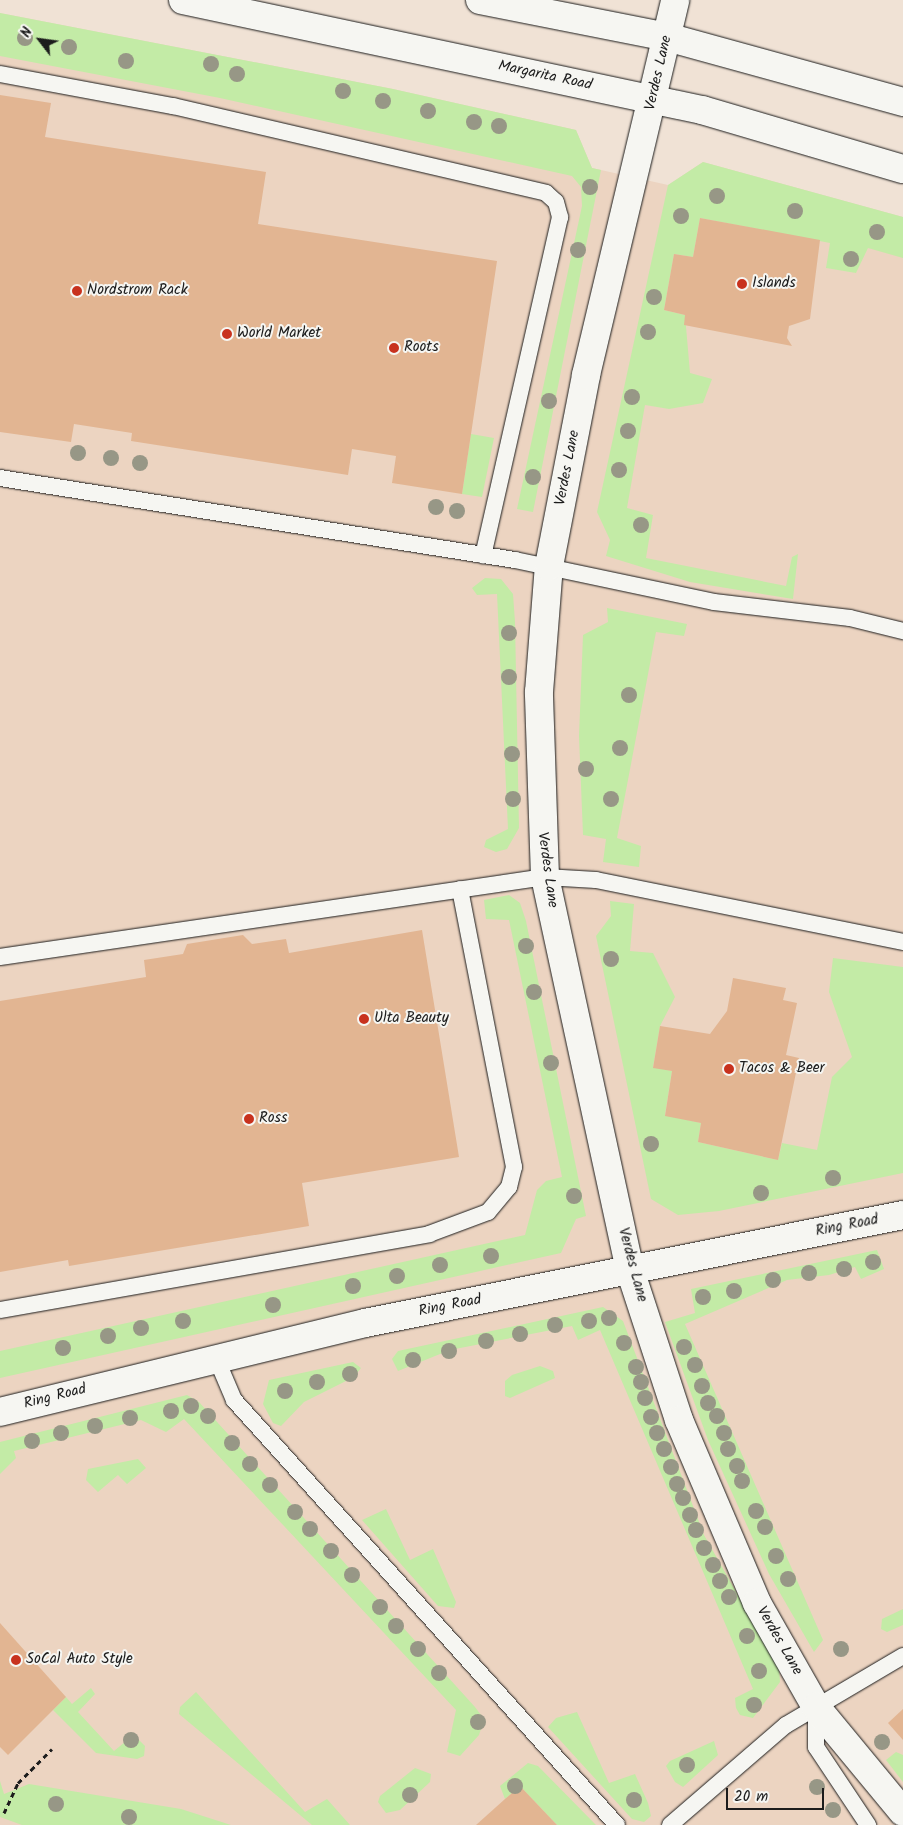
<!DOCTYPE html>
<style>
body{margin:0}
#map{position:relative;width:903px;height:1825px;overflow:hidden;background:#f0e2d5;font-family:Kalam,sans-serif}
div>[style]{position:absolute}
[style*='--x']{left:calc(var(--x)*1px);top:calc(var(--y)*1px);width:calc(var(--w)*1px);rotate:calc(var(--a)*1deg)}
.built>*{inset:0;background:#ecd4c1}
.green>*{inset:0;background:#c3eba6}
.building>*{inset:0;background:#e2b592}
.path>*{height:3px;margin-top:-1.5px;transform-origin:0;background:repeating-linear-gradient(90deg,#1c1c1c 0 5px,transparent 0 9px)}
.roads{filter:drop-shadow(0 0 1px #1c1c1c) drop-shadow(0 0 1px #1c1c1c)}
.service>*{height:16px;margin:-8px;padding:0 8px;transform-origin:8px;border-radius:8px;background:#f6f6f2}
.minor>*{height:28px;margin:-14px;padding:0 14px;transform-origin:14px;border-radius:14px;background:#f6f6f2}
.tertiary>*{height:28px;margin:-14px;padding:0 14px;transform-origin:14px;border-radius:14px;background:#f6f6f2}
.secondary>*{height:28px;margin:-14px;padding:0 14px;transform-origin:14px;border-radius:14px;background:#f6f6f2}
.trees>*{width:16px;height:16px;margin:-8px;border-radius:50%;background:#979786}
.dots>*{width:14px;height:14px;translate:-50% -50%;box-sizing:border-box;border:2px solid #f6f6f2;border-radius:50%}
span{translate:-50% -50%;white-space:nowrap;text-align:center;line-height:1.15;-webkit-text-stroke:4px #f6f6f2;paint-order:stroke}
.street-label{font-size:15px;color:#1c1c1c}
.poi-label{font-size:15px;color:#1c1c1c}
.left{translate:0 -50%;text-align:left}
.north{position:absolute;left:15px;top:15px;width:50px;height:50px;-webkit-text-stroke:4px #f6f6f2;paint-order:stroke;rotate:300deg;font-size:14px;font-weight:700;line-height:20px;text-align:center;color:#1c1c1c}
.north::after{content:'';display:block;margin:auto;width:18px;height:22px;background:#1c1c1c;clip-path:polygon(50% 0,100% 100%,50% 72%,0 100%)}
.scale{position:absolute;left:726px;top:1788px;width:98px;height:22px;box-sizing:border-box;border:2px solid #1c1c1c;border-top:0;padding-left:6px;font-size:15px;line-height:18px;white-space:nowrap;color:#1c1c1c;-webkit-text-stroke:4px #f6f6f2;paint-order:stroke}
</style>
<div id="map">
<div class="built">
<i style="clip-path:polygon(0 13px,393px 89px,576px 130px,592px 168px,668px 185px,703px 162px,903px 217px,903px 1825px,0 1825px)"></i>
</div>
<div class="green">
<i style="clip-path:polygon(0 13px,393px 89px,576px 130px,592px 168px,601px 170px,533px 512px,517px 509px,582px 206px,581px 187px,572px 176px,220px 98px,0 56px)"></i>
<i style="clip-path:polygon(703px 162px,903px 217px,903px 258px,868px 248px,856px 273px,826px 268px,830px 243px,700px 218px,693px 257px,674px 254px,664px 310px,685px 315px,690px 373px,712px 379px,703px 403px,669px 409px,645px 405px,627px 508px,653px 515px,646px 558px,786px 586px,792px 557px,798px 554px,793px 599px,690px 582px,606px 556px,610px 540px,597px 512px,668px 185px)"></i>
<i style="clip-path:polygon(471px 434px,494px 438px,482px 497px,462px 494px)"></i>
<i style="clip-path:polygon(485px 578px,501px 579px,513px 594px,515px 622px,519px 828px,507px 849px,496px 852px,484px 847px,486px 840px,508px 829px,497px 594px,477px 595px,472px 588px)"></i>
<i style="clip-path:polygon(607px 608px,687px 624px,684px 636px,656px 632px,617px 838px,641px 846px,639px 867px,603px 862px,606px 839px,583px 835px,579px 736px,583px 635px,608px 622px)"></i>
<i style="clip-path:polygon(509px 895px,520px 903px,526px 921px,586px 1216px,576px 1219px,561px 1253px,0 1378px,0 1351px,525px 1235px,537px 1190px,546px 1181px,562px 1177px,509px 920px,486px 919px,484px 900px)"></i>
<i style="clip-path:polygon(610px 901px,634px 904px,630px 951px,653px 953px,675px 997px,660px 1026px,653px 1067px,672px 1071px,665px 1115px,701px 1123px,698px 1142px,778px 1160px,782px 1143px,817px 1150px,832px 1077px,852px 1057px,829px 992px,833px 958px,903px 967px,903px 1173px,719px 1211px,678px 1215px,651px 1199px,596px 936px,611px 916px)"></i>
<i style="clip-path:polygon(877px 1250px,884px 1269px,861px 1279px,855px 1267px,829px 1275px,787px 1280px,685px 1324px,823px 1640px,814px 1652px,769px 1574px,708px 1440px,665px 1322px,695px 1313px,691px 1289px)"></i>
<i style="clip-path:polygon(603px 1307px,623px 1321px,704px 1535px,779px 1668px,780px 1682px,753px 1718px,740px 1715px,736px 1708px,735px 1698px,753px 1689px,600px 1330px,578px 1340px,572px 1326px,450px 1350px,398px 1371px,392px 1359px,398px 1351px)"></i>
<i style="clip-path:polygon(353px 1362px,361px 1368px,354px 1377px,304px 1402px,281px 1426px,273px 1423px,263px 1404px,269px 1380px)"></i>
<i style="clip-path:polygon(540px 1366px,553px 1371px,555px 1378px,510px 1398px,505px 1396px,505px 1381px,512px 1375px)"></i>
<i style="clip-path:polygon(187px 1395px,199px 1402px,475px 1707px,484px 1719px,479px 1735px,460px 1756px,447px 1752px,456px 1710px,184px 1419px,166px 1432px,141px 1420px,14px 1451px,16px 1458px,0 1474px,0 1442px)"></i>
<i style="clip-path:polygon(138px 1459px,146px 1468px,127px 1484px,118px 1475px,98px 1492px,86px 1480px,88px 1469px)"></i>
<i style="clip-path:polygon(386px 1509px,410px 1560px,433px 1549px,456px 1602px,454px 1608px,438px 1606px,362px 1520px)"></i>
<i style="clip-path:polygon(903px 1609px,903px 1625px,887px 1632px,881px 1629px,882px 1619px)"></i>
<i style="clip-path:polygon(91px 1688px,95px 1694px,78px 1712px,114px 1751px,131px 1737px,137px 1738px,145px 1746px,144px 1756px,137px 1759px,96px 1753px,53px 1710px,66px 1697px,72px 1704px)"></i>
<i style="clip-path:polygon(196px 1692px,305px 1812px,327px 1799px,350px 1825px,312px 1825px,179px 1714px,180px 1707px)"></i>
<i style="clip-path:polygon(577px 1712px,609px 1783px,635px 1774px,648px 1803px,651px 1816px,644px 1822px,632px 1819px,548px 1727px,556px 1718px)"></i>
<i style="clip-path:polygon(714px 1741px,718px 1755px,683px 1787px,675px 1782px,666px 1766px,670px 1761px)"></i>
<i style="clip-path:polygon(896px 1752px,903px 1755px,903px 1782px,886px 1760px)"></i>
<i style="clip-path:polygon(528px 1763px,538px 1766px,596px 1825px,557px 1825px,520px 1786px,505px 1799px,500px 1786px)"></i>
<i style="clip-path:polygon(415px 1768px,431px 1774px,430px 1782px,400px 1810px,386px 1813px,378px 1802px,380px 1796px)"></i>
<i style="clip-path:polygon(0 1781px,4px 1794px,29px 1784px,181px 1809px,231px 1825px,22px 1825px,0 1817px)"></i>
</div>
<div class="building">
<i style="clip-path:polygon(0 95px,51px 103px,45px 137px,266px 172px,258px 224px,497px 261px,462px 494px,392px 483px,396px 456px,352px 449px,348px 475px,131px 441px,132px 433px,74px 424px,71px 442px,0 432px)"></i>
<i style="clip-path:polygon(700px 218px,820px 240px,810px 319px,789px 326px,787px 338px,792px 346px,684px 325px,685px 315px,664px 310px,674px 254px,693px 257px)"></i>
<i style="clip-path:polygon(422px 930px,459px 1157px,302px 1183px,309px 1226px,69px 1266px,68px 1260px,0 1272px,0 1001px,146px 977px,144px 960px,183px 954px,187px 944px,243px 935px,252px 944px,286px 939px,289px 953px)"></i>
<i style="clip-path:polygon(733px 978px,786px 988px,783px 1000px,797px 1003px,786px 1055px,799px 1058px,778px 1160px,698px 1142px,701px 1123px,665px 1116px,672px 1071px,653px 1068px,660px 1026px,710px 1034px,727px 1011px)"></i>
<i style="clip-path:polygon(0 1623px,66px 1697px,8px 1755px,0 1747px)"></i>
<i style="clip-path:polygon(903px 1709px,903px 1740px,888px 1723px)"></i>
<i style="clip-path:polygon(520px 1786px,557px 1825px,476px 1825px,505px 1799px)"></i>
</div>
<div class="path">
<i style="--x:4;--y:1813;--w:33;--a:-65"></i>
<i style="--x:18;--y:1783;--w:48;--a:-45"></i>
</div>
<div class="roads">
<div class="service">
<i style="--x:0;--y:74;--w:176;--a:10.5"></i>
<i style="--x:173;--y:106;--w:383;--a:13.1"></i>
<i style="--x:546;--y:193;--w:13;--a:42"></i>
<i style="--x:556;--y:202;--w:16;--a:75"></i>
<i style="--x:560;--y:217;--w:347;--a:102.8"></i>
<i style="--x:0;--y:478;--w:521;--a:9.05"></i>
<i style="--x:515;--y:560;--w:203;--a:11.9"></i>
<i style="--x:714;--y:602;--w:137;--a:6.7"></i>
<i style="--x:850;--y:618;--w:55;--a:13.8"></i>
<i style="--x:0;--y:957;--w:551;--a:-8.35"></i>
<i style="--x:545;--y:877;--w:51;--a:3.4"></i>
<i style="--x:596;--y:880;--w:313;--a:11.4"></i>
<i style="--x:0;--y:1310;--w:436;--a:-10"></i>
<i style="--x:429;--y:1234;--w:63;--a:-20.4"></i>
<i style="--x:488;--y:1212;--w:33;--a:-50"></i>
<i style="--x:509;--y:1187;--w:21;--a:-76"></i>
<i style="--x:514;--y:1167;--w:283;--a:-101"></i>
<i style="--x:217;--y:1360;--w:43;--a:67"></i>
<i style="--x:234;--y:1400;--w:572;--a:47.98"></i>
<i style="--x:816;--y:1707;--w:40;--a:90"></i>
<i style="--x:816;--y:1747;--w:94;--a:56.3"></i>
<i style="--x:670;--y:1825;--w:153;--a:-40.8"></i>
<i style="--x:786;--y:1725;--w:136;--a:-30.5"></i>
</div>
<div class="minor">
<i style="--x:630;--y:1270;--w:158;--a:71.9"></i>
<i style="--x:679;--y:1420;--w:199;--a:66.9"></i>
<i style="--x:757;--y:1603;--w:120;--a:60.4"></i>
<i style="--x:816;--y:1707;--w:136;--a:50.4"></i>
</div>
<div class="tertiary">
<i style="--x:630;--y:1270;--w:402;--a:-102.2"></i>
<i style="--x:545;--y:877;--w:185;--a:-91.9"></i>
<i style="--x:539;--y:692;--w:126;--a:-85.5"></i>
<i style="--x:549;--y:566;--w:195;--a:-79"></i>
<i style="--x:586;--y:375;--w:385;--a:-76.6"></i>
<i style="--x:0;--y:1412;--w:376;--a:-13.7"></i>
<i style="--x:365;--y:1323;--w:549;--a:-11.35"></i>
</div>
<div class="secondary">
<i style="--x:183;--y:0;--w:531;--a:11.97"></i>
<i style="--x:702;--y:110;--w:209;--a:16.4"></i>
<i style="--x:480;--y:0;--w:191;--a:11.2"></i>
<i style="--x:667;--y:37;--w:245;--a:15.4"></i>
</div>
</div>
<div class="trees">
<i style="left:25px;top:38px"></i>
<i style="left:69px;top:47px"></i>
<i style="left:126px;top:61px"></i>
<i style="left:211px;top:64px"></i>
<i style="left:237px;top:74px"></i>
<i style="left:343px;top:91px"></i>
<i style="left:383px;top:101px"></i>
<i style="left:428px;top:111px"></i>
<i style="left:474px;top:122px"></i>
<i style="left:499px;top:126px"></i>
<i style="left:590px;top:187px"></i>
<i style="left:717px;top:196px"></i>
<i style="left:795px;top:211px"></i>
<i style="left:681px;top:216px"></i>
<i style="left:877px;top:232px"></i>
<i style="left:578px;top:250px"></i>
<i style="left:851px;top:259px"></i>
<i style="left:654px;top:297px"></i>
<i style="left:648px;top:332px"></i>
<i style="left:632px;top:397px"></i>
<i style="left:549px;top:401px"></i>
<i style="left:628px;top:431px"></i>
<i style="left:78px;top:453px"></i>
<i style="left:111px;top:458px"></i>
<i style="left:140px;top:463px"></i>
<i style="left:619px;top:470px"></i>
<i style="left:533px;top:477px"></i>
<i style="left:436px;top:507px"></i>
<i style="left:457px;top:511px"></i>
<i style="left:641px;top:525px"></i>
<i style="left:509px;top:633px"></i>
<i style="left:509px;top:677px"></i>
<i style="left:629px;top:695px"></i>
<i style="left:620px;top:748px"></i>
<i style="left:512px;top:754px"></i>
<i style="left:586px;top:769px"></i>
<i style="left:513px;top:799px"></i>
<i style="left:611px;top:799px"></i>
<i style="left:526px;top:946px"></i>
<i style="left:611px;top:959px"></i>
<i style="left:534px;top:992px"></i>
<i style="left:551px;top:1063px"></i>
<i style="left:651px;top:1144px"></i>
<i style="left:833px;top:1178px"></i>
<i style="left:761px;top:1193px"></i>
<i style="left:574px;top:1196px"></i>
<i style="left:491px;top:1256px"></i>
<i style="left:873px;top:1262px"></i>
<i style="left:440px;top:1265px"></i>
<i style="left:844px;top:1269px"></i>
<i style="left:809px;top:1273px"></i>
<i style="left:397px;top:1276px"></i>
<i style="left:773px;top:1280px"></i>
<i style="left:353px;top:1286px"></i>
<i style="left:734px;top:1291px"></i>
<i style="left:703px;top:1297px"></i>
<i style="left:273px;top:1305px"></i>
<i style="left:609px;top:1318px"></i>
<i style="left:183px;top:1321px"></i>
<i style="left:589px;top:1321px"></i>
<i style="left:555px;top:1325px"></i>
<i style="left:141px;top:1328px"></i>
<i style="left:520px;top:1334px"></i>
<i style="left:108px;top:1336px"></i>
<i style="left:486px;top:1341px"></i>
<i style="left:624px;top:1343px"></i>
<i style="left:684px;top:1347px"></i>
<i style="left:63px;top:1348px"></i>
<i style="left:449px;top:1351px"></i>
<i style="left:413px;top:1360px"></i>
<i style="left:695px;top:1365px"></i>
<i style="left:636px;top:1367px"></i>
<i style="left:350px;top:1374px"></i>
<i style="left:317px;top:1382px"></i>
<i style="left:641px;top:1382px"></i>
<i style="left:702px;top:1386px"></i>
<i style="left:285px;top:1391px"></i>
<i style="left:645px;top:1398px"></i>
<i style="left:708px;top:1403px"></i>
<i style="left:191px;top:1406px"></i>
<i style="left:171px;top:1411px"></i>
<i style="left:208px;top:1416px"></i>
<i style="left:717px;top:1416px"></i>
<i style="left:651px;top:1417px"></i>
<i style="left:130px;top:1418px"></i>
<i style="left:95px;top:1426px"></i>
<i style="left:61px;top:1433px"></i>
<i style="left:657px;top:1433px"></i>
<i style="left:724px;top:1433px"></i>
<i style="left:32px;top:1441px"></i>
<i style="left:232px;top:1443px"></i>
<i style="left:664px;top:1449px"></i>
<i style="left:728px;top:1449px"></i>
<i style="left:250px;top:1464px"></i>
<i style="left:737px;top:1466px"></i>
<i style="left:671px;top:1467px"></i>
<i style="left:742px;top:1481px"></i>
<i style="left:677px;top:1484px"></i>
<i style="left:270px;top:1485px"></i>
<i style="left:683px;top:1498px"></i>
<i style="left:756px;top:1511px"></i>
<i style="left:295px;top:1512px"></i>
<i style="left:690px;top:1515px"></i>
<i style="left:765px;top:1527px"></i>
<i style="left:310px;top:1529px"></i>
<i style="left:696px;top:1530px"></i>
<i style="left:704px;top:1548px"></i>
<i style="left:331px;top:1551px"></i>
<i style="left:776px;top:1556px"></i>
<i style="left:713px;top:1565px"></i>
<i style="left:352px;top:1575px"></i>
<i style="left:788px;top:1579px"></i>
<i style="left:720px;top:1581px"></i>
<i style="left:729px;top:1597px"></i>
<i style="left:380px;top:1607px"></i>
<i style="left:396px;top:1626px"></i>
<i style="left:747px;top:1636px"></i>
<i style="left:418px;top:1649px"></i>
<i style="left:841px;top:1649px"></i>
<i style="left:759px;top:1671px"></i>
<i style="left:439px;top:1673px"></i>
<i style="left:754px;top:1705px"></i>
<i style="left:478px;top:1722px"></i>
<i style="left:131px;top:1740px"></i>
<i style="left:882px;top:1742px"></i>
<i style="left:687px;top:1765px"></i>
<i style="left:515px;top:1786px"></i>
<i style="left:817px;top:1787px"></i>
<i style="left:410px;top:1795px"></i>
<i style="left:634px;top:1800px"></i>
<i style="left:56px;top:1804px"></i>
<i style="left:833px;top:1810px"></i>
<i style="left:129px;top:1817px"></i>
</div>
<div class="dots">
<i style="left:742px;top:284px;background:#c8321e"></i>
<i style="left:77px;top:291px;background:#c8321e"></i>
<i style="left:227px;top:334px;background:#c8321e"></i>
<i style="left:394px;top:348px;background:#c8321e"></i>
<i style="left:364px;top:1019px;background:#c8321e"></i>
<i style="left:729px;top:1069px;background:#c8321e"></i>
<i style="left:249px;top:1119px;background:#c8321e"></i>
<i style="left:16px;top:1660px;background:#c8321e"></i>
</div>
<div class="street-label">
<span style="left:659px;top:73px;rotate:-77deg">Verdes Lane</span>
<span style="left:545px;top:76px;rotate:12deg">Margarita Road</span>
<span style="left:568px;top:468px;rotate:-79deg">Verdes Lane</span>
<span style="left:547px;top:870px;rotate:82deg">Verdes Lane</span>
<span style="left:847px;top:1226px;rotate:-11deg">Ring Road</span>
<span style="left:632px;top:1265px;rotate:75deg">Verdes Lane</span>
<span style="left:450px;top:1306px;rotate:-11deg">Ring Road</span>
<span style="left:55px;top:1397px;rotate:-14deg">Ring Road</span>
<span style="left:779px;top:1641px;rotate:60deg">Verdes Lane</span>
</div>
<div class="poi-label">
<span class="left" style="left:752px;top:284px">Islands</span>
<span class="left" style="left:87px;top:291px">Nordstrom Rack</span>
<span class="left" style="left:237px;top:334px">World Market</span>
<span class="left" style="left:404px;top:348px">Roots</span>
<span class="left" style="left:374px;top:1019px">Ulta Beauty</span>
<span class="left" style="left:739px;top:1069px">Tacos &amp; Beer</span>
<span class="left" style="left:259px;top:1119px">Ross</span>
<span class="left" style="left:26px;top:1660px">SoCal Auto Style</span>
</div>
<div class="north">N</div>
<div class="scale">20 m</div>
</div>
